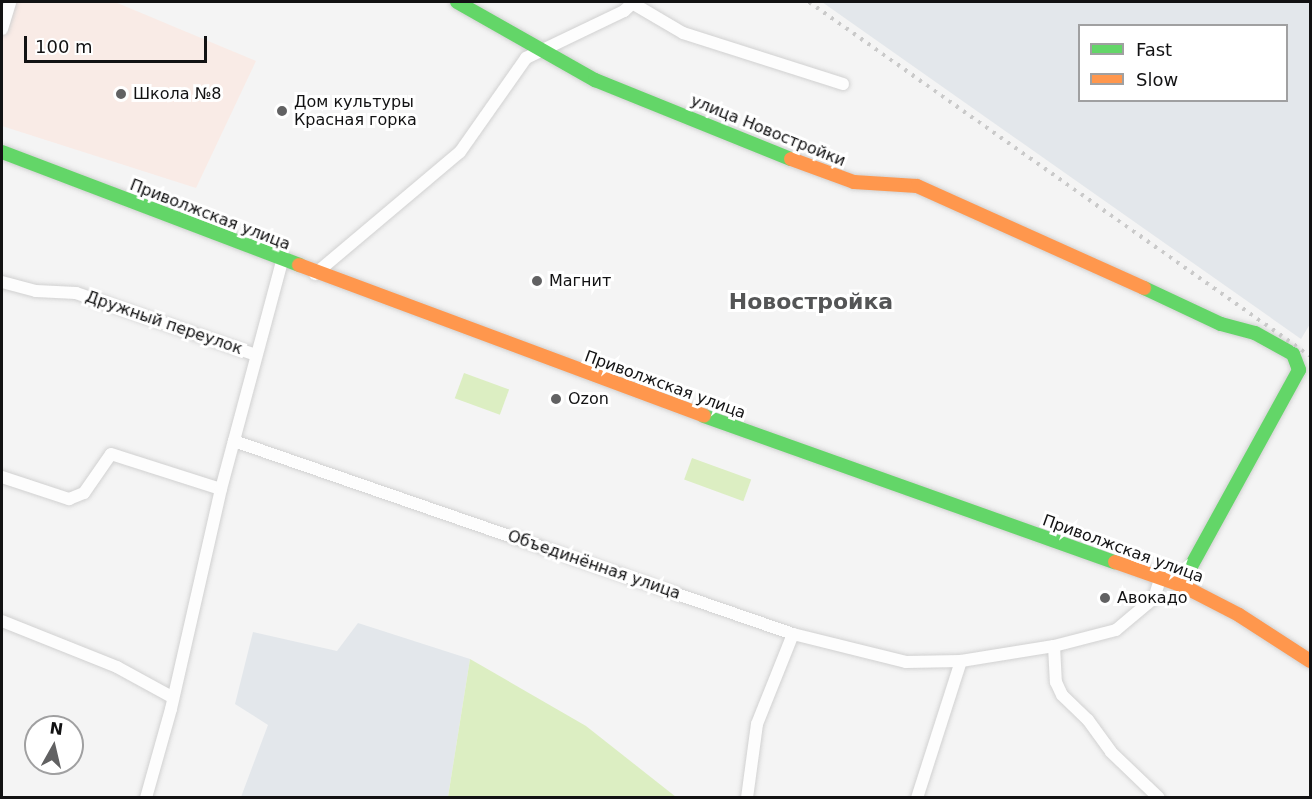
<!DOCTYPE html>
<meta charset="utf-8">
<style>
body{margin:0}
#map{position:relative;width:1312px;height:799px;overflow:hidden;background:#f4f4f4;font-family:"DejaVu Sans",sans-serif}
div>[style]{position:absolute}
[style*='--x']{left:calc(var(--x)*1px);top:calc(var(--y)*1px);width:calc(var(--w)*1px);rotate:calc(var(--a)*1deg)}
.built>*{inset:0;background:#e3e7eb}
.education>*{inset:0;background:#f9ebe6}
.green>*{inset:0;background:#dceec2;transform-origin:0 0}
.roads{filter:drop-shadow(0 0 2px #d1d1d1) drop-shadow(0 0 2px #d1d1d1)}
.street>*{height:12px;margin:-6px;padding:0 6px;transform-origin:6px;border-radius:6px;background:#fdfdfd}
.fast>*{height:14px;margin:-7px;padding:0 7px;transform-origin:7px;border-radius:7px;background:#63d668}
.slow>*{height:14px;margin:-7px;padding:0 7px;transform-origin:7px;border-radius:7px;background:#ff974d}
.rail>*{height:4px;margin-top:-2px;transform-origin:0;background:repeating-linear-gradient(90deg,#c9c9c9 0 3px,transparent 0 9px)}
.dots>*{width:16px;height:16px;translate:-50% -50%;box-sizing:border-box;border:3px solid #fff;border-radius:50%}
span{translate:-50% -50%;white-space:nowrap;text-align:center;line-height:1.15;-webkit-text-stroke:6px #fff;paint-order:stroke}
.poi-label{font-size:16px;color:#121213}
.left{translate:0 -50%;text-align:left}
.street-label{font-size:16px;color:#121213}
.district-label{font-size:22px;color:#545556;font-weight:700}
.frame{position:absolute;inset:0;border:3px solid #121213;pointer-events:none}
.legend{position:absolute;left:1078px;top:24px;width:210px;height:78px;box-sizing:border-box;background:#fff;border:2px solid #a0a0a1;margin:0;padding:8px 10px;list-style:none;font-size:18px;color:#121213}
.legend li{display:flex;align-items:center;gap:12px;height:30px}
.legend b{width:30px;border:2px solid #a0a0a1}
.north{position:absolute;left:24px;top:715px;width:60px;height:60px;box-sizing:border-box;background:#fff;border:2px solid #a0a0a1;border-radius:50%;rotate:8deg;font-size:16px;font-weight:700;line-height:24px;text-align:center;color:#121213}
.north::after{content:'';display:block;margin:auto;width:21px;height:27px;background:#616162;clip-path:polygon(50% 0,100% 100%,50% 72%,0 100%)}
.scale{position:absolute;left:24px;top:36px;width:183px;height:27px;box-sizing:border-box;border:3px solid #121213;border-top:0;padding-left:8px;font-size:18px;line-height:21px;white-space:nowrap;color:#121213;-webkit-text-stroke:4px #fff;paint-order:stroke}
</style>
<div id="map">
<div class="built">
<i style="clip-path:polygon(evenodd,822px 2px,1310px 2px,1310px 324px,1301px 339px,822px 2px,1080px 26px,1286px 26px,1286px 100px,1080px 100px,1080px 26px)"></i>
<i style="clip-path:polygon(358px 623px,470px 659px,448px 797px,241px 797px,268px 725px,235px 704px,253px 632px,337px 651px)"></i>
</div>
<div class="education">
<i style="clip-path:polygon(5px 2px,115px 2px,256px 61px,196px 188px,2px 126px,2px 11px)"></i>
</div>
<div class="green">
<i style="left:464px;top:373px;width:48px;height:27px;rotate:20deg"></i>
<i style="left:692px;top:458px;width:63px;height:23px;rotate:20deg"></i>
<i style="clip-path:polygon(470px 659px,586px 726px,676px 797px,448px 797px)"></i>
</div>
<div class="roads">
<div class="street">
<i style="--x:632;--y:3;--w:59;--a:30.5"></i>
<i style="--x:683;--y:33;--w:168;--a:17.7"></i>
<i style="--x:2;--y:29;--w:28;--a:-73"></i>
<i style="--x:315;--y:274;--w:189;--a:-40.1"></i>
<i style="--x:460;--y:152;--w:115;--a:-54.9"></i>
<i style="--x:526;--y:58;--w:109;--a:-25.6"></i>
<i style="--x:624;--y:11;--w:13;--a:-42"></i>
<i style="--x:2;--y:282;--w:35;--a:15"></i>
<i style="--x:36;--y:291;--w:40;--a:2.9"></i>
<i style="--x:76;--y:293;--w:190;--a:19"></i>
<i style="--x:234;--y:441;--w:591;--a:19.05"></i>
<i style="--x:793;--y:634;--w:116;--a:13.9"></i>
<i style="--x:906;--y:662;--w:55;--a:-1"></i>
<i style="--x:961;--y:661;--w:144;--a:107.8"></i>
<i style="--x:2;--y:477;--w:71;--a:18.2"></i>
<i style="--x:69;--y:499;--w:16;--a:-22"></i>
<i style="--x:84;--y:493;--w:47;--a:-55.3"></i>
<i style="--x:111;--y:454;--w:115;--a:17.7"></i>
<i style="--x:2;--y:621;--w:124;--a:21.8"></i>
<i style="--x:117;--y:667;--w:63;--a:28.6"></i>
<i style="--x:1054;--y:646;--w:36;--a:87"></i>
<i style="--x:1056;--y:682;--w:14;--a:65"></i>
<i style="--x:1062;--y:695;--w:36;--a:44"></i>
<i style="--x:1088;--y:720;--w:39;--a:54"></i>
<i style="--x:1111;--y:752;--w:66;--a:43.8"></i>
<i style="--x:961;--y:661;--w:94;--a:-9.2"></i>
<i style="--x:1054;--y:646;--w:64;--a:-14.5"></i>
<i style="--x:1116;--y:630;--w:50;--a:-40.1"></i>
<i style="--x:1154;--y:598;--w:22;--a:-72"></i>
<i style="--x:146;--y:798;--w:92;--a:-74.3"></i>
<i style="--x:171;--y:709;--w:226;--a:-77.2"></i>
<i style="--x:221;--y:489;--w:236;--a:-75"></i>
<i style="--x:747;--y:798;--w:75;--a:-82.3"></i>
<i style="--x:757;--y:724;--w:97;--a:-68.2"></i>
</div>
<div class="fast">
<i style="--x:457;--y:2;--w:159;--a:29.5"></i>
<i style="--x:595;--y:80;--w:211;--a:22"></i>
<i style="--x:2;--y:152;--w:318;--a:20.8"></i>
<i style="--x:1144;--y:288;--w:85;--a:25.1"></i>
<i style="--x:1221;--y:324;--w:35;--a:15"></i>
<i style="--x:1255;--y:333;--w:43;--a:28.9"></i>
<i style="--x:1293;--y:354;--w:17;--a:69"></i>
<i style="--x:1299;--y:370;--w:245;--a:118.8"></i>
<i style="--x:704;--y:416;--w:436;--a:19.6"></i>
</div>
<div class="slow">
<i style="--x:791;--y:159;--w:67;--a:20.1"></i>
<i style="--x:854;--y:182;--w:63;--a:3.6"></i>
<i style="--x:917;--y:186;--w:249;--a:24.2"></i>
<i style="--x:299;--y:265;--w:432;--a:20.4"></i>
<i style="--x:1115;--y:562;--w:70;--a:19.2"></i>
<i style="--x:1181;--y:585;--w:65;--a:27.3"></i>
<i style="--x:1239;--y:615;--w:85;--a:32.9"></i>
</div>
</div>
<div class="rail">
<i style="--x:809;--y:2;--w:613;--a:35.24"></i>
</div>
<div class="dots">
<i style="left:121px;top:94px;background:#616162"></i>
<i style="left:282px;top:111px;background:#616162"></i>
<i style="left:537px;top:281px;background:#616162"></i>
<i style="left:556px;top:399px;background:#616162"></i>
<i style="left:1105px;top:598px;background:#616162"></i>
</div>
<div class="poi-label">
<span class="left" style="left:133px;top:94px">Школа №8</span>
<span class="left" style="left:294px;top:111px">Дом культуры<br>Красная горка</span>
<span class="left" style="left:549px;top:281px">Магнит</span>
<span class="left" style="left:568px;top:399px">Ozon</span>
<span class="left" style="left:1117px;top:598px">Авокадо</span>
</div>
<div class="street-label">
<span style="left:768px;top:131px;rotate:22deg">улица Новостройки</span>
<span style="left:210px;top:215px;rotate:21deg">Приволжская улица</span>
<span style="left:164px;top:323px;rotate:19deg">Дружный переулок</span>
<span style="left:665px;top:385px;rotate:20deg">Приволжская улица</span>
<span style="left:1123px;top:549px;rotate:20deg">Приволжская улица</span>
<span style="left:594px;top:565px;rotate:19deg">Объединённая улица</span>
</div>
<div class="district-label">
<span style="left:811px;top:302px">Новостройка</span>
</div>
<div class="frame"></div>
<ul class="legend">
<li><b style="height:8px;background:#63d668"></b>Fast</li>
<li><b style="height:8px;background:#ff974d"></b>Slow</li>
</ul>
<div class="north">N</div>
<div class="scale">100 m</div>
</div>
